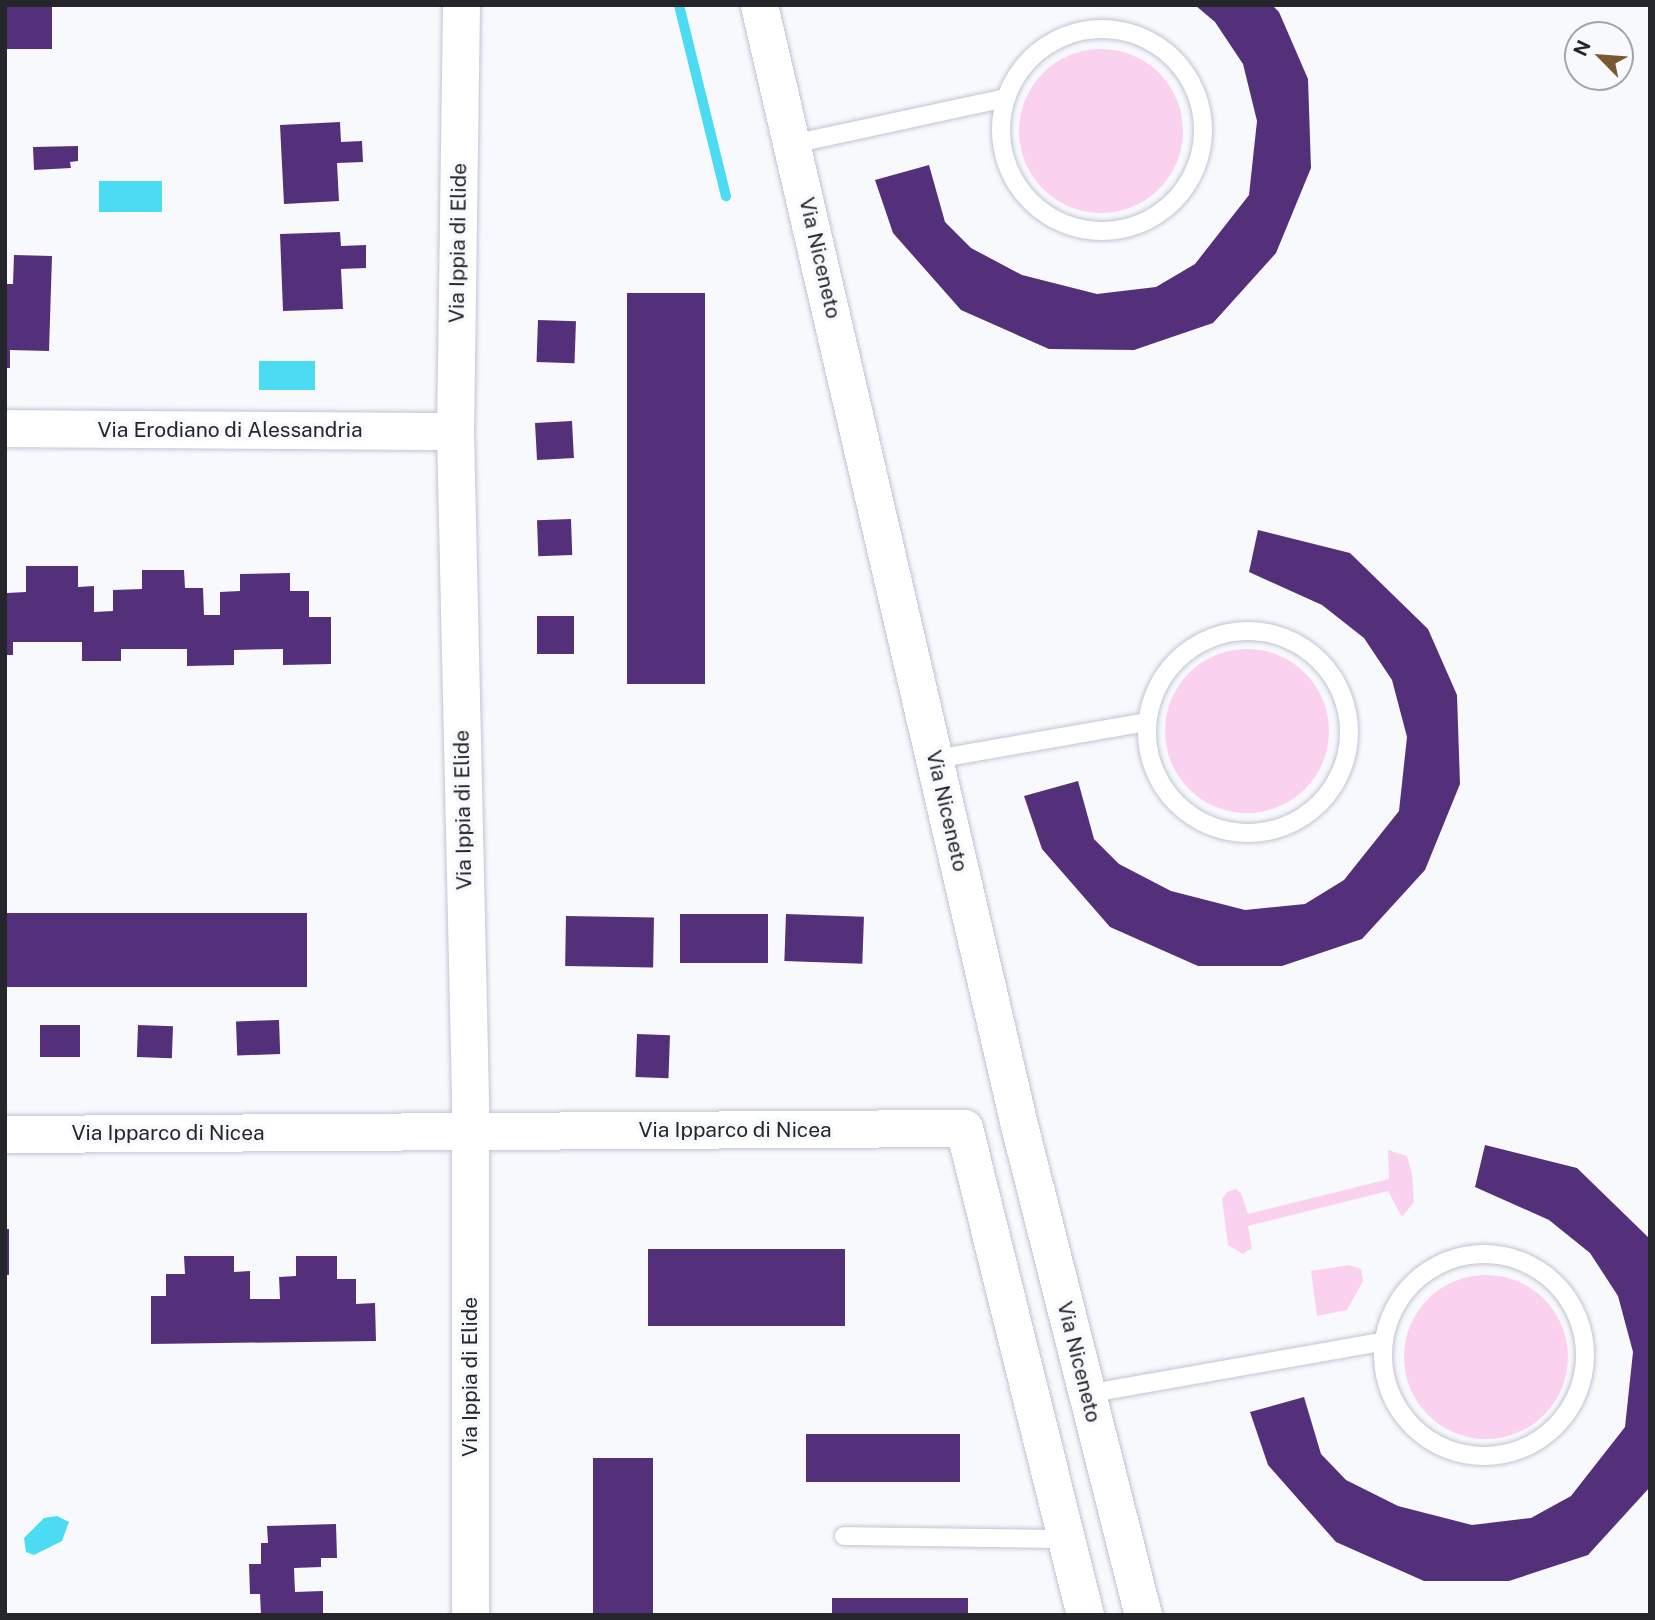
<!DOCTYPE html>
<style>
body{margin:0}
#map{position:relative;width:1655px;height:1620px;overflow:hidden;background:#f8f9fd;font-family:"Public Sans",sans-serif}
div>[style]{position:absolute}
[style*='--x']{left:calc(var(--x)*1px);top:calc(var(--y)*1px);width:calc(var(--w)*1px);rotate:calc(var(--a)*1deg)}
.green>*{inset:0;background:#fad2ef}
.round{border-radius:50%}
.water>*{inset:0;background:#4bdbf2;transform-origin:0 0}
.stream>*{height:10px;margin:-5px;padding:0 5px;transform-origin:5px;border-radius:5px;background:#4bdbf2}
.building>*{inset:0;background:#55307a;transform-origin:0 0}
.roads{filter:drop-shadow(0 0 2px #bfc4d4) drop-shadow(0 0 2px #bfc4d4)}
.lane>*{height:18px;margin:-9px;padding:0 9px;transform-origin:9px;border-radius:9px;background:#fff}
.lane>.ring{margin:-9px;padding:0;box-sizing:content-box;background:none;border:18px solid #fff;border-radius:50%}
.street>*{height:37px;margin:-18.5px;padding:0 18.5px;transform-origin:18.5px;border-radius:18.5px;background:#fff}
span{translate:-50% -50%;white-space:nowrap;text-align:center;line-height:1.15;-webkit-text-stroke:7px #f8f9fd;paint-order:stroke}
.street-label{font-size:21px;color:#24262c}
.frame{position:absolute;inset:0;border:7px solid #24262c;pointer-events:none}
.north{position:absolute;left:1564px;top:21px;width:70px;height:70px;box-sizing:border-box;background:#f8f9fd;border:2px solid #a3a5a9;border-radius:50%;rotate:295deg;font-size:19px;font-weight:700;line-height:28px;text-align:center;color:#24262c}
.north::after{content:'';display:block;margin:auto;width:24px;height:32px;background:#7a5830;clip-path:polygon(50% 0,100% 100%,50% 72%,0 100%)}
</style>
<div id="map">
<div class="green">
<i class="round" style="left:1019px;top:49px;width:164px;height:164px"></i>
<i class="round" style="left:1165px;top:649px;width:164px;height:164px"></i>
<i style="clip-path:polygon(1388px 1150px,1407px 1156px,1412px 1174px,1414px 1202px,1402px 1217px,1388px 1191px,1248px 1226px,1252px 1248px,1243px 1254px,1228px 1245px,1222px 1199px,1227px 1192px,1236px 1189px,1241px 1193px,1248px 1214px,1389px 1179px)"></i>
<i style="clip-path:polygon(1349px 1265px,1361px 1269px,1363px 1281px,1347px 1310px,1317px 1316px,1311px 1271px)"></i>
<i class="round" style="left:1404px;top:1275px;width:164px;height:164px"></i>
</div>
<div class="water">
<i style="left:162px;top:181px;width:31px;height:63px;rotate:90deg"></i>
<i style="left:315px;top:361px;width:29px;height:56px;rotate:90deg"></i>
<i style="clip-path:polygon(57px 1516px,69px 1522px,62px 1541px,34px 1555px,26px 1552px,24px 1538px,44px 1518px)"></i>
</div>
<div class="stream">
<i style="--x:679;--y:5;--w:197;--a:76.2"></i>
</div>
<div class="building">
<i style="left:5px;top:5px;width:47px;height:44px"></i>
<i style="clip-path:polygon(1195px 5px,1272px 5px,1279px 12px,1308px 79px,1311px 168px,1276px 253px,1213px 323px,1134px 350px,1049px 349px,961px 310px,893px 233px,875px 180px,929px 165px,945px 222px,971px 248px,1022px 275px,1097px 294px,1156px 287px,1195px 264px,1249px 195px,1257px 121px,1243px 64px,1215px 22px)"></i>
<i style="clip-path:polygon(340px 122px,341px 142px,362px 141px,363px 162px,337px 163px,339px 201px,284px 204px,280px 125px)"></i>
<i style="clip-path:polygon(78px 146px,78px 161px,70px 162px,71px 168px,34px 170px,33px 147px)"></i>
<i style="clip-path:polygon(340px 232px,341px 246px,366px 245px,366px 268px,341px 269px,343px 309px,283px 311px,280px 234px)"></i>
<i style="clip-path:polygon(14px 255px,52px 256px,49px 351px,10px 350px,10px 368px,5px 368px,5px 284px,13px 284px)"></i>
<i style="left:627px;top:293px;width:78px;height:391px"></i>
<i style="left:538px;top:320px;width:38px;height:42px;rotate:2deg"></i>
<i style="left:572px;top:421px;width:37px;height:37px;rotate:87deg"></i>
<i style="left:571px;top:519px;width:36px;height:34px;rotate:88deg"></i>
<i style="clip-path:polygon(1258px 530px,1350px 553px,1428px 629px,1457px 695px,1460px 784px,1425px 870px,1362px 939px,1282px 966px,1198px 966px,1110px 927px,1042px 849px,1024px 796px,1078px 781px,1094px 839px,1119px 864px,1171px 891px,1245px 910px,1305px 904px,1344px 880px,1399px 811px,1407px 737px,1392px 680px,1364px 638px,1322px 605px,1249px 572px)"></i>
<i style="clip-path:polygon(26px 566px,78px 566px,78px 587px,94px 586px,94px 612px,113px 611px,113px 590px,142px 589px,142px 570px,184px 570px,185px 588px,203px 588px,204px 615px,220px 615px,220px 592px,240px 591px,240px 574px,290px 573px,290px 591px,309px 591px,309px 617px,331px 617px,331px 664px,283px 665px,283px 649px,234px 650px,234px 665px,187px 666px,187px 649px,121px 649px,121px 661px,82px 661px,82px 642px,13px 642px,13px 655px,5px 655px,7px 593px,26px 592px)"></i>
<i style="left:537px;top:616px;width:37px;height:38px"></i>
<i style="left:5px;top:913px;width:302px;height:74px"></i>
<i style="left:768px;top:914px;width:49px;height:88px;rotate:90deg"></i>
<i style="left:786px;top:914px;width:78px;height:47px;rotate:2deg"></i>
<i style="left:566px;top:916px;width:88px;height:50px;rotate:1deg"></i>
<i style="left:279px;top:1020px;width:34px;height:43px;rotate:88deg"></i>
<i style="left:40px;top:1025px;width:40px;height:32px"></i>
<i style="left:138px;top:1025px;width:35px;height:32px;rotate:2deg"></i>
<i style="left:637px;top:1034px;width:33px;height:43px;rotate:2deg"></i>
<i style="clip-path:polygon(1485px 1145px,1577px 1168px,1650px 1239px,1650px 1487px,1588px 1555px,1509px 1581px,1424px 1581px,1336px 1542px,1268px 1465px,1250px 1412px,1304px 1397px,1321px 1454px,1346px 1480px,1398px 1506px,1472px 1525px,1531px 1518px,1571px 1496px,1625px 1427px,1633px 1352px,1618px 1296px,1590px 1253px,1549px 1220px,1475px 1187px)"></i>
<i style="left:5px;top:1229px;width:4px;height:46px"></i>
<i style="left:845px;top:1249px;width:77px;height:197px;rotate:90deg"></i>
<i style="clip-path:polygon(184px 1256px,234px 1256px,234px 1272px,250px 1271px,250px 1299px,280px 1299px,279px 1277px,296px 1276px,296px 1256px,337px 1256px,337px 1279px,356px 1279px,356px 1304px,375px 1303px,376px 1341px,151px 1344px,151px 1296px,166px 1296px,166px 1274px,185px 1274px)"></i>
<i style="left:960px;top:1434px;width:48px;height:154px;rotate:90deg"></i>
<i style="left:653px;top:1458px;width:157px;height:60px;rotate:90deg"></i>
<i style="clip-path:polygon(336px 1524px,337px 1558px,321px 1558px,321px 1567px,294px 1568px,295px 1592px,323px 1591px,323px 1615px,261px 1615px,260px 1594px,250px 1594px,249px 1564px,261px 1564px,261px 1543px,268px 1543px,267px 1526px)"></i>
<i style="left:832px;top:1598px;width:136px;height:17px"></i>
</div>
<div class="roads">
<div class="lane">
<i class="ring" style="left:1001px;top:29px;width:184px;height:184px"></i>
<i style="--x:793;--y:144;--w:218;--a:-12.2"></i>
<i class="ring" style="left:1147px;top:631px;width:184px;height:184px"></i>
<i style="--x:935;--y:759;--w:214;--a:-9.9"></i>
<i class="ring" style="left:1383px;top:1254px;width:184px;height:184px"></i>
<i style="--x:1086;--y:1394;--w:301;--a:-10"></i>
<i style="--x:844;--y:1536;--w:222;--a:0.8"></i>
</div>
<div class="street">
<i style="--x:461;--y:5;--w:426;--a:90.8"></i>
<i style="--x:455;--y:431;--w:668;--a:88.71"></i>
<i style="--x:470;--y:1099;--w:516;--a:90"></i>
<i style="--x:759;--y:5;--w:1146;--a:76.93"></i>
<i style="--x:1018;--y:1121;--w:510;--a:75.8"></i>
<i style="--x:5;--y:428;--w:450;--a:0.4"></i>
<i style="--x:5;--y:1134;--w:959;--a:-0.36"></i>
<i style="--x:964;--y:1128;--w:502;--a:76.05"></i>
</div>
</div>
<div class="street-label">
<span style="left:458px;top:243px;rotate:-89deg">Via Ippia di Elide</span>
<span style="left:820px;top:258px;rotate:77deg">Via Niceneto</span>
<span style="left:230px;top:430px">Via Erodiano di Alessandria</span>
<span style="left:463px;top:810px;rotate:-91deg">Via Ippia di Elide</span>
<span style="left:947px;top:811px;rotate:77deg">Via Niceneto</span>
<span style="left:735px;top:1130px">Via Ipparco di Nicea</span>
<span style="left:168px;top:1133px">Via Ipparco di Nicea</span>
<span style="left:1079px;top:1362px;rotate:76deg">Via Niceneto</span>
<span style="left:470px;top:1377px;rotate:-90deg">Via Ippia di Elide</span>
</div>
<div class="frame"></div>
<div class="north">N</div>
</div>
